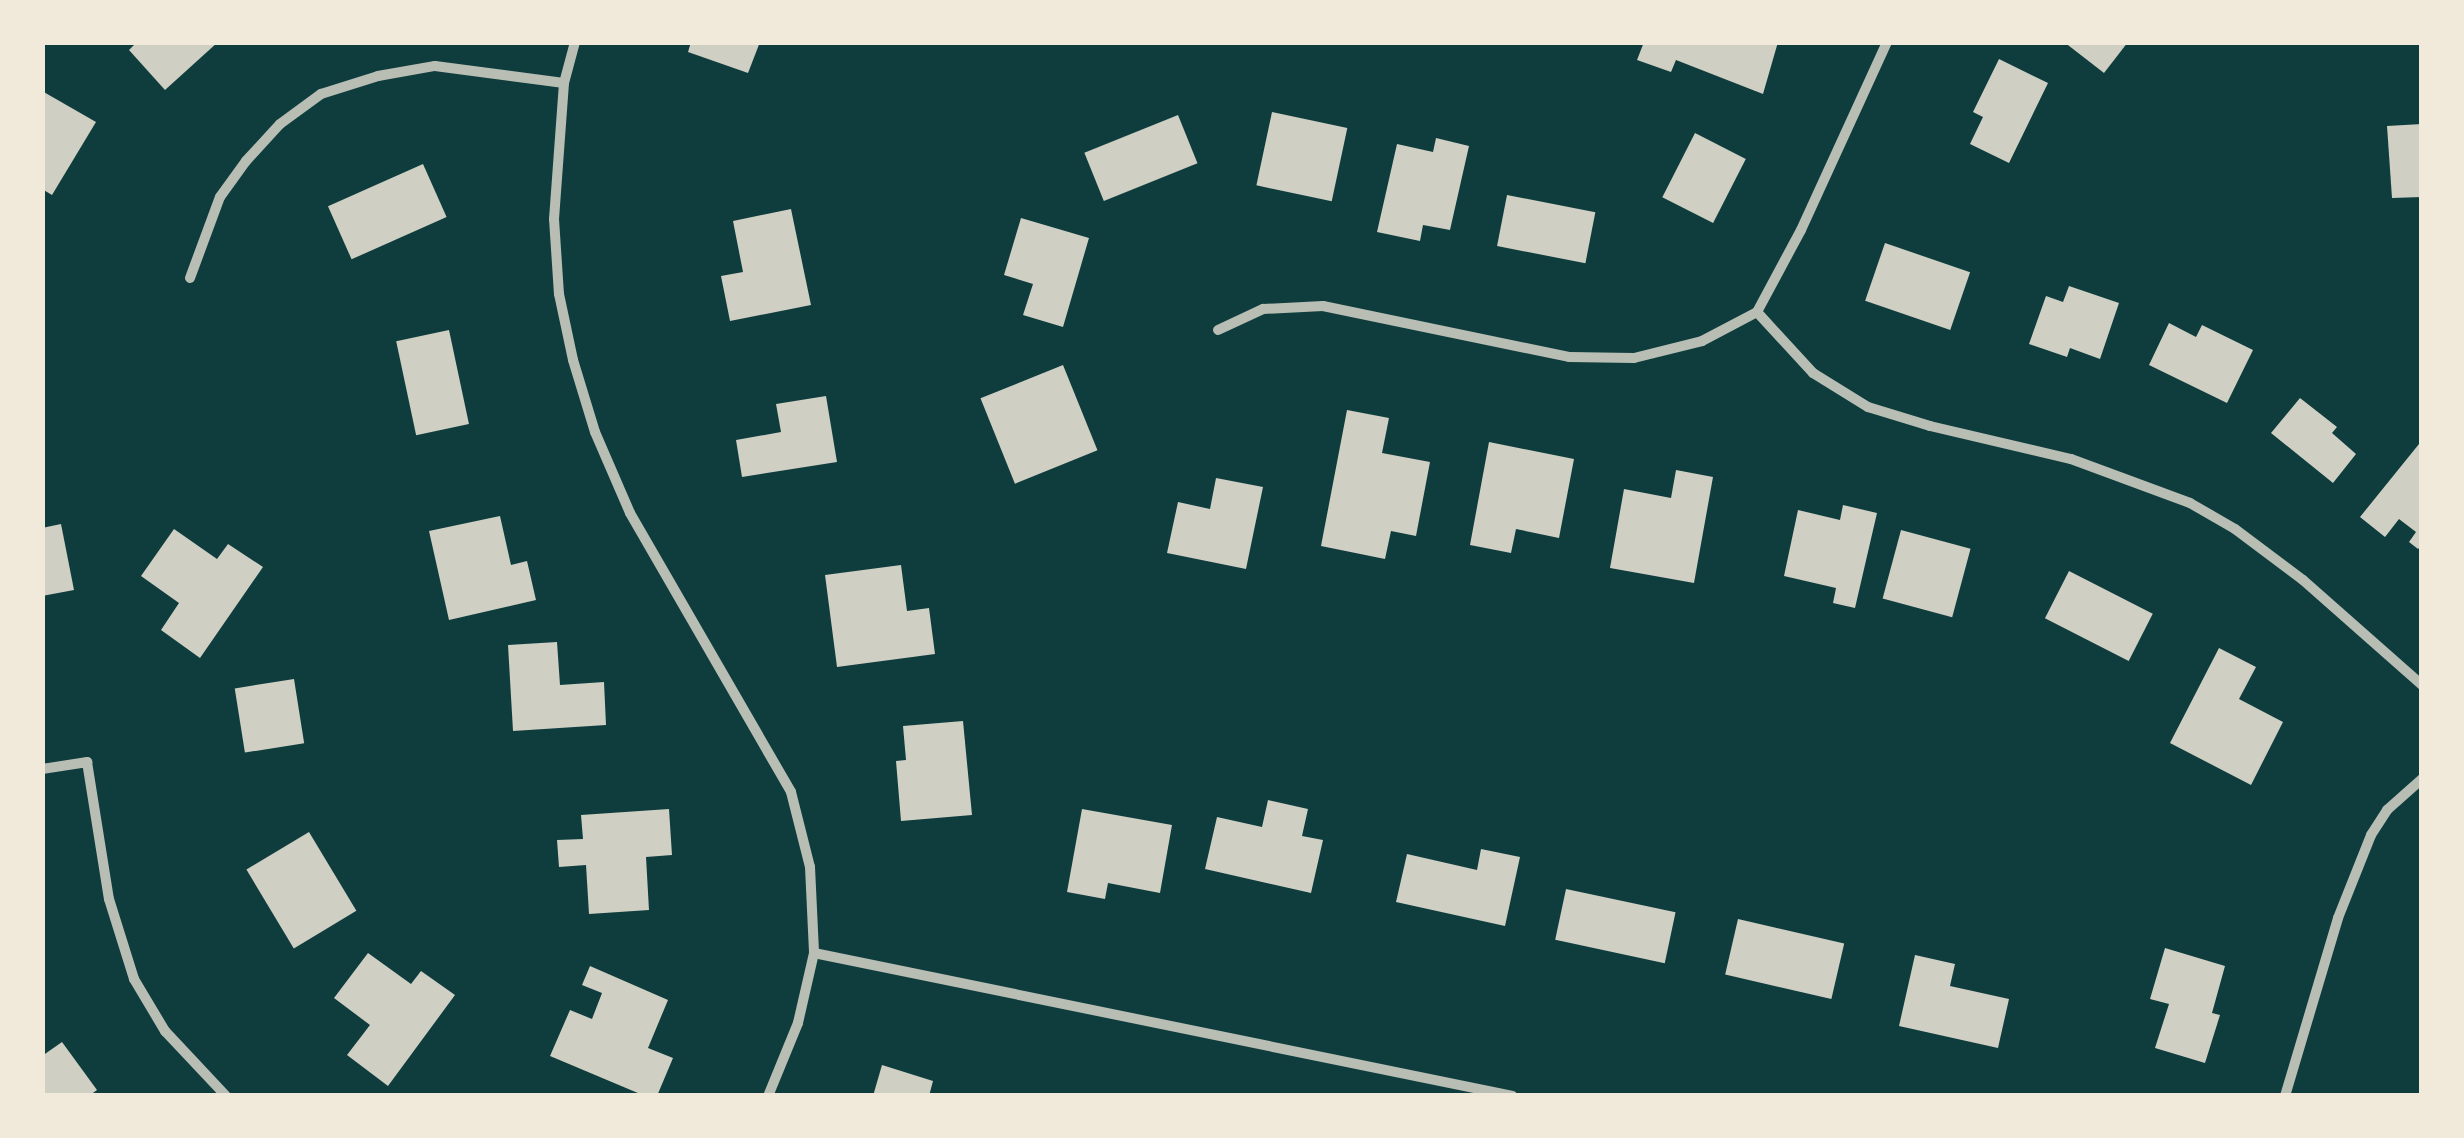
<!DOCTYPE html>
<style>
body{margin:0}
#map{position:relative;width:2464px;height:1138px;overflow:hidden;background:#0f3d3e;font-family:Karla,sans-serif}
div>[style]{position:absolute}
[style*='--x']{left:calc(var(--x)*1px);top:calc(var(--y)*1px);width:calc(var(--w)*1px);rotate:calc(var(--a)*1deg)}
.building>*{inset:0;background:#cfcfc3;transform-origin:0 0}
.minor>*{height:10px;margin:-5px;padding:0 5px;transform-origin:5px;border-radius:5px;background:#b8beb3}
span{translate:-50% -50%;white-space:nowrap;text-align:center;line-height:1.15;-webkit-text-stroke:10px #f1e9da;paint-order:stroke}
.frame{position:absolute;inset:0;border:45px solid #f1e9da;pointer-events:none}
</style>
<div id="map">
<div class="building">
<i style="clip-path:polygon(137px 42px,218px 42px,165px 90px,129px 50px)"></i>
<i style="clip-path:polygon(691px 42px,760px 42px,748px 73px,688px 52px)"></i>
<i style="clip-path:polygon(1644px 42px,1778px 42px,1763px 94px,1676px 60px,1671px 72px,1637px 60px)"></i>
<i style="clip-path:polygon(2064px 42px,2128px 42px,2104px 73px)"></i>
<i style="clip-path:polygon(1999px 59px,2048px 83px,2009px 163px,1970px 144px,1983px 117px,1973px 112px)"></i>
<i style="clip-path:polygon(42px 91px,96px 122px,52px 195px,42px 189px)"></i>
<i style="left:1272px;top:112px;width:77px;height:75px;rotate:12deg"></i>
<i style="left:1178px;top:115px;width:52px;height:101px;rotate:68deg"></i>
<i style="clip-path:polygon(2422px 124px,2422px 197px,2392px 198px,2387px 126px)"></i>
<i style="left:1695px;top:133px;width:57px;height:72px;rotate:27deg"></i>
<i style="clip-path:polygon(1436px 138px,1469px 146px,1450px 230px,1423px 225px,1420px 241px,1377px 232px,1397px 144px,1433px 152px)"></i>
<i style="left:423px;top:164px;width:58px;height:104px;rotate:66deg"></i>
<i style="left:1507px;top:195px;width:90px;height:52px;rotate:11deg"></i>
<i style="clip-path:polygon(791px 209px,811px 305px,730px 321px,721px 276px,743px 272px,733px 221px)"></i>
<i style="clip-path:polygon(1021px 218px,1089px 238px,1063px 327px,1023px 315px,1033px 284px,1004px 275px)"></i>
<i style="left:1885px;top:243px;width:90px;height:61px;rotate:19deg"></i>
<i style="clip-path:polygon(2069px 286px,2119px 303px,2100px 359px,2070px 348px,2067px 357px,2029px 344px,2046px 296px,2063px 302px)"></i>
<i style="clip-path:polygon(2169px 323px,2196px 337px,2202px 325px,2253px 350px,2227px 403px,2149px 365px)"></i>
<i style="left:449px;top:330px;width:96px;height:54px;rotate:78deg"></i>
<i style="left:1063px;top:365px;width:92px;height:89px;rotate:68deg"></i>
<i style="clip-path:polygon(826px 396px,837px 462px,742px 477px,736px 440px,781px 432px,776px 404px)"></i>
<i style="clip-path:polygon(2300px 398px,2337px 427px,2332px 433px,2356px 454px,2333px 483px,2271px 433px)"></i>
<i style="clip-path:polygon(1347px 410px,1389px 418px,1382px 453px,1430px 462px,1416px 536px,1391px 531px,1385px 559px,1321px 546px)"></i>
<i style="clip-path:polygon(1489px 442px,1574px 459px,1559px 538px,1516px 529px,1511px 553px,1470px 545px)"></i>
<i style="clip-path:polygon(2419px 444px,2422px 545px,2418px 549px,2409px 542px,2416px 532px,2399px 519px,2385px 537px,2360px 517px)"></i>
<i style="clip-path:polygon(1676px 470px,1713px 477px,1694px 583px,1610px 568px,1624px 489px,1671px 498px)"></i>
<i style="clip-path:polygon(1216px 478px,1263px 487px,1246px 569px,1167px 553px,1178px 502px,1210px 509px)"></i>
<i style="clip-path:polygon(1843px 505px,1877px 513px,1855px 608px,1833px 603px,1836px 588px,1784px 576px,1798px 510px,1840px 520px)"></i>
<i style="clip-path:polygon(500px 516px,511px 565px,527px 561px,536px 600px,449px 620px,429px 531px)"></i>
<i style="clip-path:polygon(61px 524px,74px 590px,42px 596px,42px 528px)"></i>
<i style="clip-path:polygon(174px 529px,217px 559px,228px 544px,263px 567px,200px 658px,161px 630px,179px 603px,141px 576px)"></i>
<i style="left:1901px;top:530px;width:72px;height:71px;rotate:15deg"></i>
<i style="clip-path:polygon(901px 565px,907px 611px,929px 608px,935px 654px,837px 667px,825px 575px)"></i>
<i style="left:2069px;top:571px;width:94px;height:53px;rotate:27deg"></i>
<i style="clip-path:polygon(557px 642px,560px 685px,604px 682px,606px 725px,513px 731px,508px 645px)"></i>
<i style="clip-path:polygon(2219px 648px,2256px 667px,2239px 699px,2283px 722px,2251px 785px,2170px 743px)"></i>
<i style="left:294px;top:679px;width:65px;height:60px;rotate:81deg"></i>
<i style="clip-path:polygon(963px 721px,972px 815px,901px 821px,896px 761px,906px 760px,903px 726px)"></i>
<i style="clip-path:polygon(1268px 800px,1308px 809px,1302px 836px,1323px 840px,1311px 893px,1205px 869px,1217px 817px,1262px 827px)"></i>
<i style="clip-path:polygon(669px 809px,672px 855px,646px 857px,649px 910px,589px 914px,586px 865px,559px 867px,557px 840px,583px 839px,581px 815px)"></i>
<i style="clip-path:polygon(1082px 809px,1172px 825px,1160px 893px,1108px 883px,1105px 899px,1067px 892px)"></i>
<i style="left:309px;top:832px;width:92px;height:73px;rotate:59deg"></i>
<i style="clip-path:polygon(1481px 849px,1520px 857px,1505px 926px,1396px 902px,1407px 854px,1477px 870px)"></i>
<i style="left:1566px;top:889px;width:112px;height:52px;rotate:12deg"></i>
<i style="left:1738px;top:919px;width:109px;height:57px;rotate:13deg"></i>
<i style="clip-path:polygon(2165px 948px,2225px 966px,2212px 1013px,2220px 1015px,2205px 1063px,2155px 1048px,2169px 1004px,2150px 999px)"></i>
<i style="clip-path:polygon(368px 953px,411px 984px,421px 971px,455px 995px,388px 1086px,347px 1055px,370px 1025px,334px 998px)"></i>
<i style="clip-path:polygon(1915px 955px,1955px 964px,1950px 986px,2009px 999px,1998px 1048px,1899px 1026px)"></i>
<i style="clip-path:polygon(590px 966px,668px 1000px,648px 1048px,673px 1058px,657px 1096px,645px 1096px,550px 1056px,570px 1010px,592px 1019px,602px 993px,582px 985px)"></i>
<i style="clip-path:polygon(62px 1042px,97px 1090px,89px 1096px,42px 1096px,42px 1056px)"></i>
<i style="clip-path:polygon(882px 1065px,933px 1081px,929px 1096px,873px 1096px)"></i>
</div>
<div class="minor">
<i style="--x:575;--y:42;--w:42;--a:105"></i>
<i style="--x:564;--y:83;--w:136;--a:94.2"></i>
<i style="--x:554;--y:219;--w:75;--a:86.2"></i>
<i style="--x:559;--y:294;--w:67;--a:78"></i>
<i style="--x:573;--y:360;--w:75;--a:73"></i>
<i style="--x:595;--y:432;--w:88;--a:66.6"></i>
<i style="--x:630;--y:513;--w:322;--a:60"></i>
<i style="--x:791;--y:792;--w:77;--a:75.8"></i>
<i style="--x:810;--y:867;--w:86;--a:87.3"></i>
<i style="--x:814;--y:953;--w:72;--a:102.9"></i>
<i style="--x:798;--y:1023;--w:79;--a:112.3"></i>
<i style="--x:190;--y:278;--w:86;--a:-69.7"></i>
<i style="--x:220;--y:197;--w:44;--a:-54.2"></i>
<i style="--x:246;--y:161;--w:50;--a:-47.4"></i>
<i style="--x:280;--y:124;--w:51;--a:-36.2"></i>
<i style="--x:321;--y:94;--w:60;--a:-17.5"></i>
<i style="--x:378;--y:76;--w:58;--a:-10"></i>
<i style="--x:435;--y:66;--w:130;--a:7.5"></i>
<i style="--x:1757;--y:312;--w:83;--a:47.4"></i>
<i style="--x:1813;--y:373;--w:65;--a:31.7"></i>
<i style="--x:1868;--y:407;--w:65;--a:17"></i>
<i style="--x:1930;--y:426;--w:145;--a:13.2"></i>
<i style="--x:2071;--y:459;--w:127;--a:20.3"></i>
<i style="--x:2190;--y:503;--w:52;--a:30"></i>
<i style="--x:2235;--y:529;--w:85;--a:36.9"></i>
<i style="--x:2303;--y:580;--w:159;--a:41.4"></i>
<i style="--x:1218;--y:330;--w:50;--a:-25"></i>
<i style="--x:1263;--y:309;--w:60;--a:-2.9"></i>
<i style="--x:1323;--y:306;--w:251;--a:11.7"></i>
<i style="--x:1569;--y:357;--w:65;--a:0.9"></i>
<i style="--x:1634;--y:358;--w:70;--a:-14"></i>
<i style="--x:1702;--y:341;--w:62;--a:-27.8"></i>
<i style="--x:1757;--y:312;--w:93;--a:-61.8"></i>
<i style="--x:1801;--y:230;--w:207;--a:-65.4"></i>
<i style="--x:42;--y:769;--w:46;--a:-8.8"></i>
<i style="--x:87;--y:762;--w:139;--a:80.9"></i>
<i style="--x:109;--y:899;--w:84;--a:72.6"></i>
<i style="--x:134;--y:979;--w:61;--a:59.2"></i>
<i style="--x:165;--y:1031;--w:89;--a:46.8"></i>
<i style="--x:814;--y:953;--w:713;--a:11.56"></i>
<i style="--x:2285;--y:1096;--w:186;--a:-73.4"></i>
<i style="--x:2338;--y:918;--w:89;--a:-68.3"></i>
<i style="--x:2371;--y:835;--w:30;--a:-57"></i>
<i style="--x:2387;--y:810;--w:47;--a:-41.5"></i>
</div>
<div class="frame"></div>
</div>
